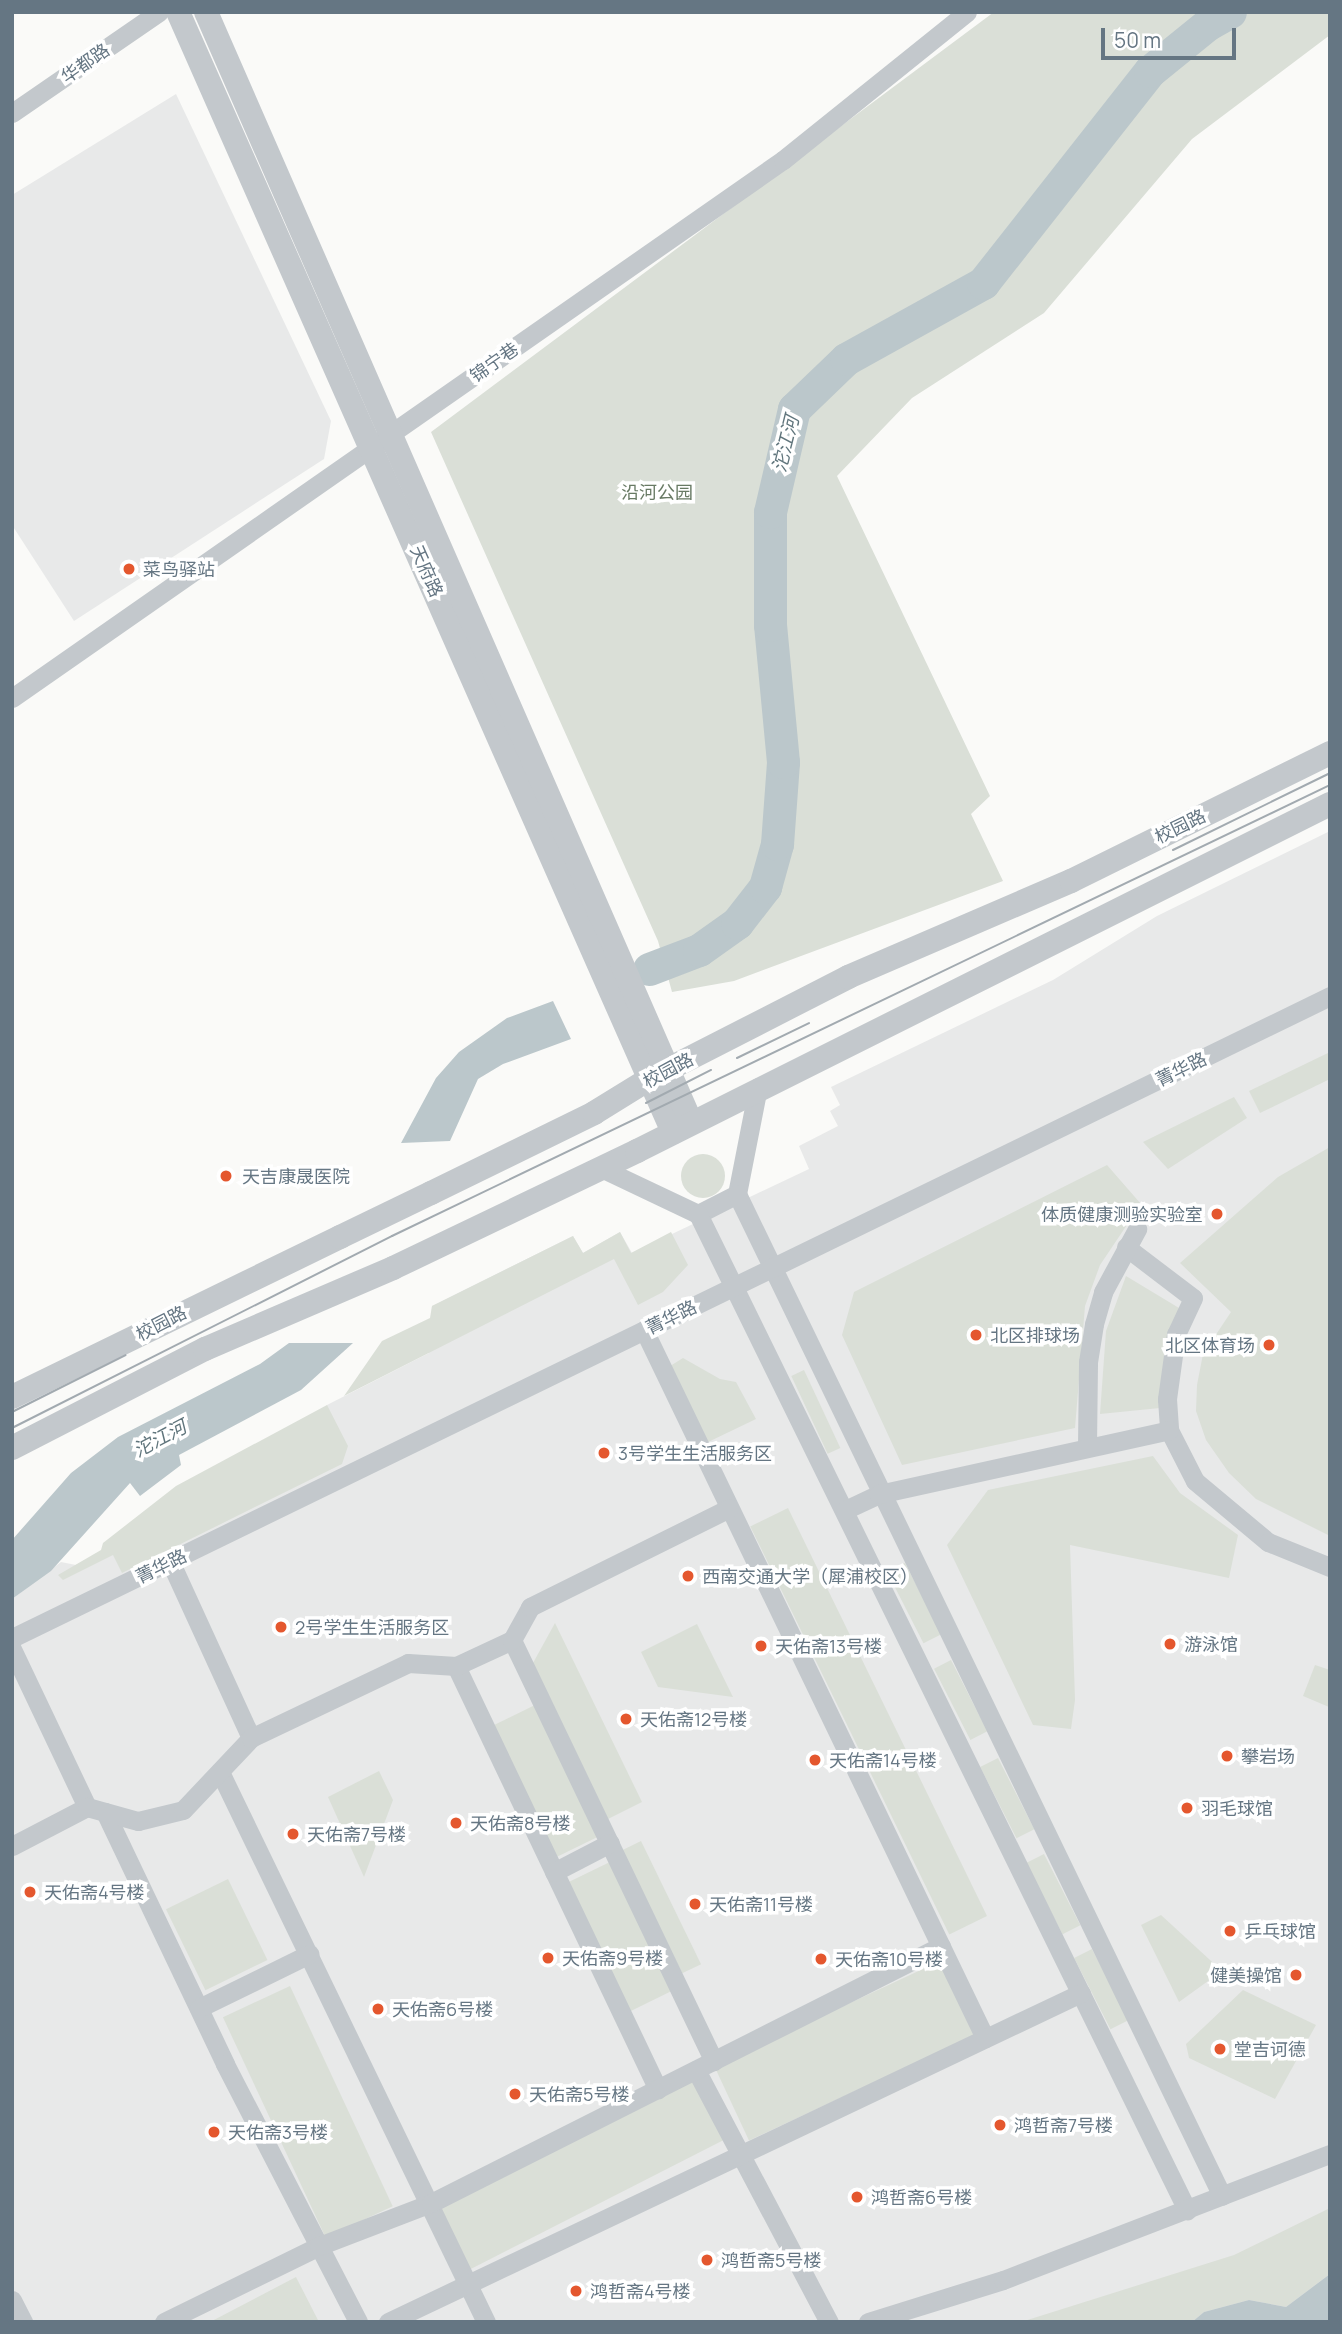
<!DOCTYPE html>
<meta charset="utf-8">
<style>
body{margin:0}
#map{position:relative;width:1342px;height:2334px;overflow:hidden;background:#fafaf8;font-family:Manrope,"Noto Sans SC",sans-serif}
div>[style]{position:absolute}
[style*='--x']{left:calc(var(--x)*1px);top:calc(var(--y)*1px);width:calc(var(--w)*1px);rotate:calc(var(--a)*1deg)}
.built>*{inset:0;background:#e8e9e9}
.green>*{inset:0;background:#dadfd7;transform-origin:0 0}
.round{border-radius:50%}
.water>*{inset:0;background:#bbc7cb}
.river>*{height:33px;margin:-16.5px;padding:0 16.5px;transform-origin:16.5px;border-radius:16.5px;background:#bbc7cb}
.minor>*{height:19px;margin:-9.5px;padding:0 9.5px;transform-origin:9.5px;border-radius:9.5px;background:#c3c8cc}
.tertiary>*{height:24px;margin:-12px;padding:0 12px;transform-origin:12px;border-radius:12px;background:#c3c8cc}
.tram>*{height:2px;margin:-1px;padding:0 1px;transform-origin:1px;border-radius:1px;background:#a2aab0}
.tertiary-bridge>*{height:24px;margin:-12px;padding:0 12px;transform-origin:12px;border-radius:12px;background:#c3c8cc}
.dots>*{width:19px;height:19px;translate:-50% -50%;box-sizing:border-box;border:4px solid #fff;border-radius:50%}
span{translate:-50% -50%;white-space:nowrap;text-align:center;line-height:1.15;-webkit-text-stroke:7px #fff;paint-order:stroke}
.street-label{font-size:18px;color:#657683}
.park-label{font-size:18px;color:#687a64}
.poi-label{font-size:18px;color:#657683}
.left{translate:0 -50%;text-align:left}
.right{translate:-100% -50%;text-align:right}
.water-label{font-size:19px;color:#60757c;font-style:italic}
.frame{position:absolute;inset:0;border:14px solid #657683;pointer-events:none}
.scale{position:absolute;left:1101px;top:28px;width:135px;height:32px;box-sizing:border-box;border:4px solid #657683;border-top:0;padding-left:9px;font-size:21px;line-height:24px;white-space:nowrap;color:#657683;-webkit-text-stroke:5px #fff;paint-order:stroke}
</style>
<div id="map">
<div class="built">
<i style="clip-path:polygon(176px 94px,331px 421px,324px 459px,74px 621px,12px 525px,12px 195px)"></i>
<i style="clip-path:polygon(1330px 831px,1330px 2322px,12px 2322px,12px 1599px,61px 1562px,76px 1565px,309px 1456px,327px 1405px,429px 1353px,432px 1306px,573px 1236px,583px 1253px,620px 1232px,632px 1253px,809px 1169px,799px 1146px,838px 1126px,830px 1111px,840px 1105px,831px 1087px,1053px 980px,1157px 916px)"></i>
</div>
<div class="green">
<i style="clip-path:polygon(994px 12px,1330px 12px,1330px 35px,1192px 139px,1044px 313px,912px 398px,837px 476px,990px 796px,971px 814px,1003px 881px,734px 981px,672px 992px,658px 941px,431px 432px)"></i>
<i style="clip-path:polygon(1330px 1052px,1330px 1079px,1260px 1113px,1249px 1091px)"></i>
<i style="clip-path:polygon(1234px 1097px,1247px 1118px,1168px 1169px,1143px 1142px)"></i>
<i style="clip-path:polygon(1330px 1147px,1330px 1536px,1256px 1499px,1229px 1473px,1206px 1440px,1196px 1411px,1197px 1385px,1203px 1354px,1231px 1312px,1180px 1263px,1278px 1177px)"></i>
<i class="round" style="left:681px;top:1154px;width:44px;height:44px"></i>
<i style="clip-path:polygon(1107px 1165px,1141px 1204px,1100px 1265px,1085px 1306px,1075px 1428px,902px 1465px,842px 1335px,854px 1292px)"></i>
<i style="clip-path:polygon(620px 1232px,631px 1253px,671px 1232px,688px 1265px,663px 1292px,638px 1305px,614px 1259px,344px 1396px,382px 1341px,430px 1318px,432px 1306px,573px 1236px,583px 1253px)"></i>
<i style="clip-path:polygon(1126px 1276px,1179px 1308px,1160px 1408px,1100px 1414px,1106px 1331px)"></i>
<i style="clip-path:polygon(683px 1358px,720px 1379px,736px 1382px,756px 1419px,704px 1444px,667px 1368px)"></i>
<i style="left:804px;top:1370px;width:86px;height:14px;rotate:65deg"></i>
<i style="clip-path:polygon(327px 1405px,348px 1446px,342px 1464px,122px 1573px,113px 1555px,63px 1580px,58px 1575px,101px 1550px,103px 1543px,176px 1486px)"></i>
<i style="clip-path:polygon(1153px 1456px,1180px 1493px,1238px 1535px,1229px 1578px,1070px 1545px,1075px 1700px,1071px 1729px,1033px 1725px,947px 1545px,988px 1490px)"></i>
<i style="left:788px;top:1508px;width:454px;height:42px;rotate:64deg"></i>
<i style="left:905px;top:1563px;width:80px;height:20px;rotate:63deg"></i>
<i style="clip-path:polygon(555px 1623px,642px 1802px,608px 1819px,533px 1663px)"></i>
<i style="clip-path:polygon(697px 1624px,733px 1697px,658px 1687px,641px 1652px)"></i>
<i style="left:951px;top:1660px;width:80px;height:19px;rotate:63deg"></i>
<i style="clip-path:polygon(1315px 1665px,1330px 1670px,1329px 1707px,1303px 1696px)"></i>
<i style="left:535px;top:1705px;width:146px;height:50px;rotate:64deg"></i>
<i style="left:998px;top:1758px;width:80px;height:20px;rotate:63deg"></i>
<i style="clip-path:polygon(379px 1771px,393px 1800px,364px 1877px,328px 1797px)"></i>
<i style="left:641px;top:1841px;width:137px;height:21px;rotate:64deg"></i>
<i style="left:1044px;top:1854px;width:80px;height:20px;rotate:63deg"></i>
<i style="left:612px;top:1861px;width:143px;height:51px;rotate:64deg"></i>
<i style="left:228px;top:1879px;width:90px;height:69px;rotate:64deg"></i>
<i style="clip-path:polygon(1161px 1915px,1222px 1971px,1179px 2002px,1141px 1925px)"></i>
<i style="left:1092px;top:1949px;width:80px;height:20px;rotate:63deg"></i>
<i style="left:940px;top:1961px;width:82px;height:249px;rotate:65deg"></i>
<i style="left:290px;top:1986px;width:243px;height:74px;rotate:65deg"></i>
<i style="clip-path:polygon(1243px 1990px,1316px 2025px,1275px 2099px,1189px 2058px,1186px 2044px)"></i>
<i style="left:691px;top:2077px;width:71px;height:285px;rotate:63deg"></i>
<i style="clip-path:polygon(1330px 2208px,1330px 2274px,1286px 2307px,1249px 2300px,1204px 2312px,1192px 2322px,1021px 2322px,1234px 2255px)"></i>
<i style="clip-path:polygon(296px 2277px,319px 2322px,210px 2322px)"></i>
</div>
<div class="water">
<i style="clip-path:polygon(553px 1001px,571px 1039px,503px 1064px,478px 1079px,450px 1141px,401px 1143px,436px 1078px,459px 1052px,507px 1018px)"></i>
<i style="clip-path:polygon(289px 1343px,353px 1343px,301px 1390px,179px 1455px,181px 1465px,140px 1496px,130px 1483px,51px 1571px,12px 1599px,12px 1540px,71px 1473px,118px 1437px,260px 1364px)"></i>
<i style="clip-path:polygon(1330px 2274px,1330px 2322px,1192px 2322px,1204px 2312px,1249px 2300px,1286px 2307px)"></i>
</div>
<div class="river">
<i style="--x:649;--y:969;--w:53;--a:-20.8"></i>
<i style="--x:699;--y:950;--w:47;--a:-35.4"></i>
<i style="--x:737;--y:923;--w:46;--a:-52.1"></i>
<i style="--x:765;--y:887;--w:45;--a:-74.4"></i>
<i style="--x:777;--y:844;--w:82;--a:-85.8"></i>
<i style="--x:783;--y:762;--w:138;--a:-95.4"></i>
<i style="--x:770;--y:625;--w:113;--a:-90"></i>
<i style="--x:770;--y:512;--w:106;--a:-76.9"></i>
<i style="--x:794;--y:409;--w:72;--a:-43.9"></i>
<i style="--x:846;--y:359;--w:157;--a:-29"></i>
<i style="--x:983;--y:283;--w:270;--a:-51.8"></i>
<i style="--x:1150;--y:71;--w:75;--a:-39"></i>
<i style="--x:1208;--y:24;--w:25;--a:-29"></i>
</div>
<div class="minor">
<i style="--x:12;--y:113;--w:178;--a:-34.5"></i>
<i style="--x:12;--y:698;--w:940;--a:-34.91"></i>
<i style="--x:783;--y:160;--w:236;--a:-38.8"></i>
<i style="--x:601;--y:1168;--w:107;--a:25.4"></i>
<i style="--x:698;--y:1214;--w:44;--a:-27.1"></i>
<i style="--x:737;--y:1194;--w:109;--a:-78.9"></i>
<i style="--x:737;--y:1194;--w:1113;--a:64.17"></i>
<i style="--x:698;--y:1214;--w:1110;--a:63.85"></i>
<i style="--x:1126;--y:1247;--w:84;--a:37.3"></i>
<i style="--x:1193;--y:1298;--w:40;--a:115"></i>
<i style="--x:1176;--y:1334;--w:66;--a:97.9"></i>
<i style="--x:1167;--y:1399;--w:31;--a:86"></i>
<i style="--x:1169;--y:1430;--w:57;--a:63"></i>
<i style="--x:1195;--y:1481;--w:95;--a:39.9"></i>
<i style="--x:1268;--y:1542;--w:67;--a:22"></i>
<i style="--x:644;--y:1330;--w:786;--a:64.28"></i>
<i style="--x:1087;--y:1446;--w:84;--a:-89.3"></i>
<i style="--x:1088;--y:1362;--w:38;--a:-81"></i>
<i style="--x:1094;--y:1324;--w:33;--a:-74"></i>
<i style="--x:1103;--y:1292;--w:72;--a:-61.6"></i>
<i style="--x:845;--y:1510;--w:38;--a:-25"></i>
<i style="--x:879;--y:1494;--w:297;--a:-12.4"></i>
<i style="--x:170;--y:1561;--w:195;--a:65.4"></i>
<i style="--x:12;--y:1638;--w:1466;--a:-25.97"></i>
<i style="--x:512;--y:1640;--w:467;--a:64.4"></i>
<i style="--x:12;--y:1649;--w:175;--a:64.6"></i>
<i style="--x:456;--y:1666;--w:469;--a:64.5"></i>
<i style="--x:220;--y:1772;--w:611;--a:64.19"></i>
<i style="--x:105;--y:1812;--w:279;--a:64.5"></i>
<i style="--x:225;--y:2064;--w:290;--a:62.7"></i>
<i style="--x:12;--y:1846;--w:85;--a:-27.5"></i>
<i style="--x:87;--y:1807;--w:53;--a:15.4"></i>
<i style="--x:138;--y:1821;--w:46;--a:-13.7"></i>
<i style="--x:183;--y:1810;--w:99;--a:-46.6"></i>
<i style="--x:251;--y:1738;--w:174;--a:-25.5"></i>
<i style="--x:408;--y:1663;--w:48;--a:3.6"></i>
<i style="--x:456;--y:1666;--w:62;--a:-24.9"></i>
<i style="--x:512;--y:1640;--w:38;--a:-61"></i>
<i style="--x:530;--y:1607;--w:222;--a:-26.4"></i>
<i style="--x:554;--y:1872;--w:63;--a:-27.4"></i>
<i style="--x:199;--y:2008;--w:123;--a:-26.1"></i>
<i style="--x:696;--y:2070;--w:285;--a:62.2"></i>
<i style="--x:12;--y:2300;--w:25;--a:63"></i>
<i style="--x:164;--y:2322;--w:173;--a:-26.1"></i>
<i style="--x:319;--y:2246;--w:120;--a:-21"></i>
<i style="--x:431;--y:2203;--w:571;--a:-26.74"></i>
<i style="--x:388;--y:2322;--w:767;--a:-25.4"></i>
<i style="--x:868;--y:2322;--w:141;--a:-17.3"></i>
<i style="--x:1003;--y:2280;--w:350;--a:-21.1"></i>
</div>
<div class="tertiary">
<i style="--x:178;--y:12;--w:1225;--a:66.16"></i>
<i style="--x:206;--y:12;--w:1211;--a:66.4"></i>
<i style="--x:431;--y:1193;--w:182;--a:-26.1"></i>
<i style="--x:594;--y:1113;--w:65;--a:-31.7"></i>
<i style="--x:649;--y:1079;--w:224;--a:-27.1"></i>
<i style="--x:848;--y:977;--w:243;--a:-23.3"></i>
<i style="--x:1071;--y:881;--w:289;--a:-26.3"></i>
<i style="--x:12;--y:1397;--w:365;--a:-26"></i>
<i style="--x:12;--y:1448;--w:217;--a:-27.2"></i>
<i style="--x:205;--y:1349;--w:205;--a:-23.3"></i>
<i style="--x:393;--y:1268;--w:271;--a:-25.6"></i>
<i style="--x:637;--y:1151;--w:775;--a:-26.6"></i>
</div>
<div class="tram">
<i style="--x:1173;--y:850;--w:175;--a:-26.1"></i>
<i style="--x:737;--y:1058;--w:80;--a:-25.9"></i>
<i style="--x:646;--y:1103;--w:73;--a:-26.9"></i>
<i style="--x:12;--y:1412;--w:127;--a:-26.6"></i>
<i style="--x:12;--y:1428;--w:426;--a:-26.8"></i>
<i style="--x:392;--y:1236;--w:1041;--a:-25.68"></i>
</div>
<div class="tertiary-bridge">
<i style="--x:340;--y:1237;--w:101;--a:-25.8"></i>
</div>
<div class="dots">
<i style="left:129px;top:569px;background:#e4572e"></i>
<i style="left:226px;top:1176px;background:#e4572e"></i>
<i style="left:1217px;top:1214px;background:#e4572e"></i>
<i style="left:976px;top:1335px;background:#e4572e"></i>
<i style="left:1269px;top:1345px;background:#e4572e"></i>
<i style="left:604px;top:1453px;background:#e4572e"></i>
<i style="left:688px;top:1576px;background:#e4572e"></i>
<i style="left:281px;top:1627px;background:#e4572e"></i>
<i style="left:1170px;top:1644px;background:#e4572e"></i>
<i style="left:761px;top:1646px;background:#e4572e"></i>
<i style="left:626px;top:1719px;background:#e4572e"></i>
<i style="left:1227px;top:1756px;background:#e4572e"></i>
<i style="left:815px;top:1760px;background:#e4572e"></i>
<i style="left:1187px;top:1808px;background:#e4572e"></i>
<i style="left:456px;top:1823px;background:#e4572e"></i>
<i style="left:293px;top:1834px;background:#e4572e"></i>
<i style="left:30px;top:1892px;background:#e4572e"></i>
<i style="left:695px;top:1904px;background:#e4572e"></i>
<i style="left:1230px;top:1931px;background:#e4572e"></i>
<i style="left:548px;top:1958px;background:#e4572e"></i>
<i style="left:821px;top:1959px;background:#e4572e"></i>
<i style="left:1296px;top:1975px;background:#e4572e"></i>
<i style="left:378px;top:2009px;background:#e4572e"></i>
<i style="left:1220px;top:2049px;background:#e4572e"></i>
<i style="left:515px;top:2094px;background:#e4572e"></i>
<i style="left:1000px;top:2125px;background:#e4572e"></i>
<i style="left:214px;top:2132px;background:#e4572e"></i>
<i style="left:857px;top:2197px;background:#e4572e"></i>
<i style="left:707px;top:2260px;background:#e4572e"></i>
<i style="left:576px;top:2291px;background:#e4572e"></i>
</div>
<div class="street-label">
<span style="left:85px;top:63px;rotate:-35deg">华都路</span>
<span style="left:494px;top:362px;rotate:-35deg">锦宁巷</span>
<span style="left:427px;top:571px;rotate:66deg">天府路</span>
<span style="left:1180px;top:826px;rotate:-26deg">校园路</span>
<span style="left:1181px;top:1069px;rotate:-26deg">菁华路</span>
<span style="left:668px;top:1070px;rotate:-28deg">校园路</span>
<span style="left:671px;top:1317px;rotate:-26deg">菁华路</span>
<span style="left:161px;top:1323px;rotate:-27deg">校园路</span>
<span style="left:161px;top:1566px;rotate:-26deg">菁华路</span>
</div>
<div class="park-label">
<span style="left:657px;top:492px">沿河公园</span>
</div>
<div class="poi-label">
<span class="left" style="left:143px;top:569px">菜鸟驿站</span>
<span class="left" style="left:242px;top:1176px">天吉康晟医院</span>
<span class="right" style="left:1203px;top:1214px">体质健康测验实验室</span>
<span class="left" style="left:990px;top:1335px">北区排球场</span>
<span class="right" style="left:1255px;top:1345px">北区体育场</span>
<span class="left" style="left:618px;top:1453px">3号学生生活服务区</span>
<span class="left" style="left:702px;top:1576px">西南交通大学（犀浦校区）</span>
<span class="left" style="left:295px;top:1627px">2号学生生活服务区</span>
<span class="left" style="left:1184px;top:1644px">游泳馆</span>
<span class="left" style="left:775px;top:1646px">天佑斋13号楼</span>
<span class="left" style="left:640px;top:1719px">天佑斋12号楼</span>
<span class="left" style="left:1241px;top:1756px">攀岩场</span>
<span class="left" style="left:829px;top:1760px">天佑斋14号楼</span>
<span class="left" style="left:1201px;top:1808px">羽毛球馆</span>
<span class="left" style="left:470px;top:1823px">天佑斋8号楼</span>
<span class="left" style="left:307px;top:1834px">天佑斋7号楼</span>
<span class="left" style="left:44px;top:1892px">天佑斋4号楼</span>
<span class="left" style="left:709px;top:1904px">天佑斋11号楼</span>
<span class="left" style="left:1244px;top:1931px">乒乓球馆</span>
<span class="left" style="left:562px;top:1958px">天佑斋9号楼</span>
<span class="left" style="left:835px;top:1959px">天佑斋10号楼</span>
<span class="right" style="left:1282px;top:1975px">健美操馆</span>
<span class="left" style="left:392px;top:2009px">天佑斋6号楼</span>
<span class="left" style="left:1234px;top:2049px">堂吉诃德</span>
<span class="left" style="left:529px;top:2094px">天佑斋5号楼</span>
<span class="left" style="left:1014px;top:2125px">鸿哲斋7号楼</span>
<span class="left" style="left:228px;top:2132px">天佑斋3号楼</span>
<span class="left" style="left:871px;top:2197px">鸿哲斋6号楼</span>
<span class="left" style="left:721px;top:2260px">鸿哲斋5号楼</span>
<span class="left" style="left:590px;top:2291px">鸿哲斋4号楼</span>
</div>
<div class="water-label">
<span style="left:786px;top:444px;rotate:-76deg">沱江河</span>
<span style="left:160px;top:1439px;rotate:-28deg">沱江河</span>
</div>
<div class="frame"></div>
<div class="scale">50 m</div>
</div>
